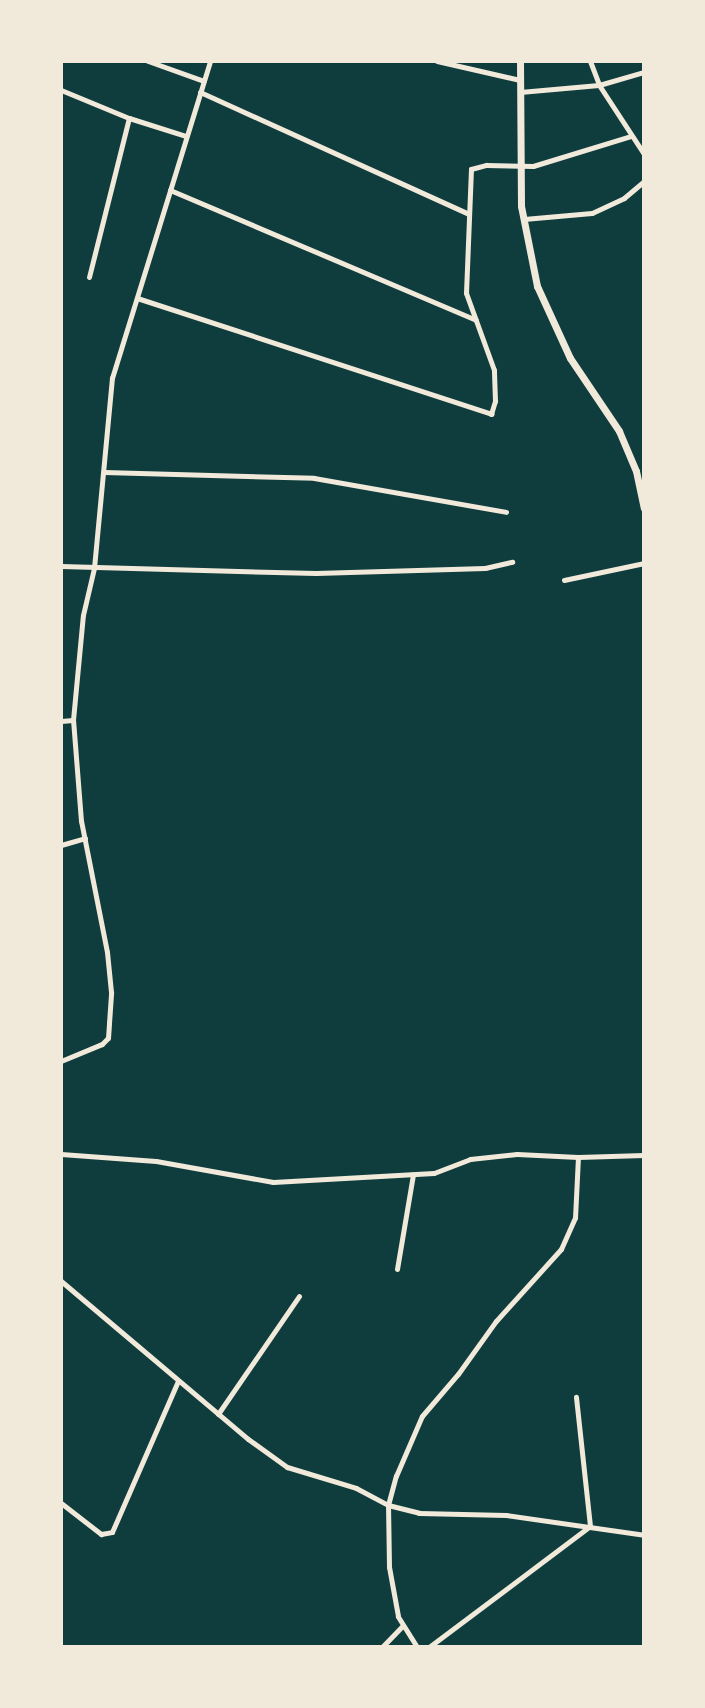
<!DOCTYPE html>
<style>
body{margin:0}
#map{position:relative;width:705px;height:1708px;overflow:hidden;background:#0f3d3e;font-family:"IBM Plex Sans",sans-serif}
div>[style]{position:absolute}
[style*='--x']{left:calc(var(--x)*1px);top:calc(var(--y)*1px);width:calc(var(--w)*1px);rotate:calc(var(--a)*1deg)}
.minor>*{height:5px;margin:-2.5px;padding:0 2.5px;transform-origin:2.5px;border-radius:2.5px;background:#f1e9da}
.tertiary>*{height:7px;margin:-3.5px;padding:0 3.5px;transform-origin:3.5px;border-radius:3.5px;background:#f1e9da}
span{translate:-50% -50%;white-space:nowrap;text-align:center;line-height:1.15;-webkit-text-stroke:7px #f1e9da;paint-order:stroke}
.frame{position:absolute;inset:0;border:63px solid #f1e9da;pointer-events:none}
</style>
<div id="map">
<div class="minor">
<i style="--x:148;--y:61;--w:59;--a:19.7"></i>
<i style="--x:437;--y:61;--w:85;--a:12.9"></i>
<i style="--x:590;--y:61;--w:26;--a:69"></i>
<i style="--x:599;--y:85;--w:82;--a:56.9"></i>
<i style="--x:61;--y:90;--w:74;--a:22.4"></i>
<i style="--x:129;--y:118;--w:60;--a:17.5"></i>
<i style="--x:200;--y:92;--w:295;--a:24.4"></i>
<i style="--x:520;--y:92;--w:79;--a:-5.1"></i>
<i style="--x:599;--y:85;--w:47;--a:-16.1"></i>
<i style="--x:170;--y:190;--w:332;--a:23"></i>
<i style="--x:524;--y:219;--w:68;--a:-5"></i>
<i style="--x:592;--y:213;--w:35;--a:-25"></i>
<i style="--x:624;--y:198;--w:26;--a:-40"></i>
<i style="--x:89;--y:277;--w:164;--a:-75.9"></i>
<i style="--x:137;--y:298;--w:373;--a:18.1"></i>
<i style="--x:491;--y:414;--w:14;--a:-73"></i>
<i style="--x:495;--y:401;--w:31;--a:-92"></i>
<i style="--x:494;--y:370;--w:82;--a:-110"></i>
<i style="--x:466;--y:293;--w:124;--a:-87.7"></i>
<i style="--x:471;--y:169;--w:16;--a:-15"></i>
<i style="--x:486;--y:165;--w:47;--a:1.2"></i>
<i style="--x:533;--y:166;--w:102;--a:-17"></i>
<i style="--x:104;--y:472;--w:210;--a:1.6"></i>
<i style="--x:314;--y:478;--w:195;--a:10"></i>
<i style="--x:61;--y:566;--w:255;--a:1.6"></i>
<i style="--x:316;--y:573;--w:169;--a:-1.7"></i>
<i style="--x:485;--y:568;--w:28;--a:-13"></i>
<i style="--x:564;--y:580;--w:82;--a:-12"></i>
<i style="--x:61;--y:721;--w:12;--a:-5"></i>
<i style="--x:61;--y:845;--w:25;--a:-16"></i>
<i style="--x:61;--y:1061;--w:44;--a:-22.5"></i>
<i style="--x:102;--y:1044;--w:8;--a:-45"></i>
<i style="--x:108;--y:1038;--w:15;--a:-86"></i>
<i style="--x:109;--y:1023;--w:31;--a:-86"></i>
<i style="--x:111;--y:992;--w:40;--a:-95.7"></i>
<i style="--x:107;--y:952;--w:134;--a:-101.2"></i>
<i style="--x:81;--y:821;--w:101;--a:-94.5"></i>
<i style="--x:73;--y:720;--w:105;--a:-84.6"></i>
<i style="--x:83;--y:615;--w:48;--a:-76.8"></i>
<i style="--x:94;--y:568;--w:191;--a:-84.6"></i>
<i style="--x:112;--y:378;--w:332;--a:-72.8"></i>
<i style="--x:61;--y:1154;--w:95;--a:4.2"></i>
<i style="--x:156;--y:1161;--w:119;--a:10.2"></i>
<i style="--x:273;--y:1182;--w:161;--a:-3.2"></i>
<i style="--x:434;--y:1173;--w:39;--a:-21"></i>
<i style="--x:470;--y:1159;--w:47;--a:-6.1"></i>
<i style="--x:517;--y:1154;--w:61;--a:2.8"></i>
<i style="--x:578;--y:1157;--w:66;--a:-1.7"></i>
<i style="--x:397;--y:1269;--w:96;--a:-80.4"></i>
<i style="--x:61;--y:1281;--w:245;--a:40.2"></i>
<i style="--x:248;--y:1439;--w:48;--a:35.7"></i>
<i style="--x:287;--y:1467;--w:72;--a:16.9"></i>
<i style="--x:356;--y:1488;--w:36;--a:28"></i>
<i style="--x:388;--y:1505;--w:32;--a:14"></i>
<i style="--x:419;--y:1513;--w:87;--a:1.3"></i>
<i style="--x:506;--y:1515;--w:139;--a:8.2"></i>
<i style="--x:218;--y:1414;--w:143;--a:-55.5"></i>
<i style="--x:61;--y:1503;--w:51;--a:37.8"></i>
<i style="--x:101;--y:1534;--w:11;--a:-10"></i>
<i style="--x:112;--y:1532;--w:165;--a:-66.4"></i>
<i style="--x:382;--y:1647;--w:30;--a:-46"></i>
<i style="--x:417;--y:1647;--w:36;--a:-122"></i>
<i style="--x:398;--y:1616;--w:50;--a:-100.4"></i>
<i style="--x:389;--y:1567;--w:62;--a:-90.9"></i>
<i style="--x:388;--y:1505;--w:30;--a:-75"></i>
<i style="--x:396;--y:1476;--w:65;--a:-66.6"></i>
<i style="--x:422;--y:1416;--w:55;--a:-49.4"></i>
<i style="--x:458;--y:1374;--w:65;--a:-54.4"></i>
<i style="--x:496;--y:1321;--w:97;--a:-47.9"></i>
<i style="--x:561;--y:1249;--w:34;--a:-66"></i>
<i style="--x:575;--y:1218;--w:61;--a:-87.2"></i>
<i style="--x:429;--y:1647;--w:201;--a:-36.9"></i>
<i style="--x:590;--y:1526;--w:130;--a:-96.2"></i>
</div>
<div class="tertiary">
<i style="--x:520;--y:61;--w:145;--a:89.6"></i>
<i style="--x:521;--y:206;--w:82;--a:78.7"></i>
<i style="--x:537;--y:286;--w:79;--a:65.4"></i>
<i style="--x:570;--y:358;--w:88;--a:56.1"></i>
<i style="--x:619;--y:431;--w:43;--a:67"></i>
<i style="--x:636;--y:471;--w:38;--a:78"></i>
</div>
<div class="frame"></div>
</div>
